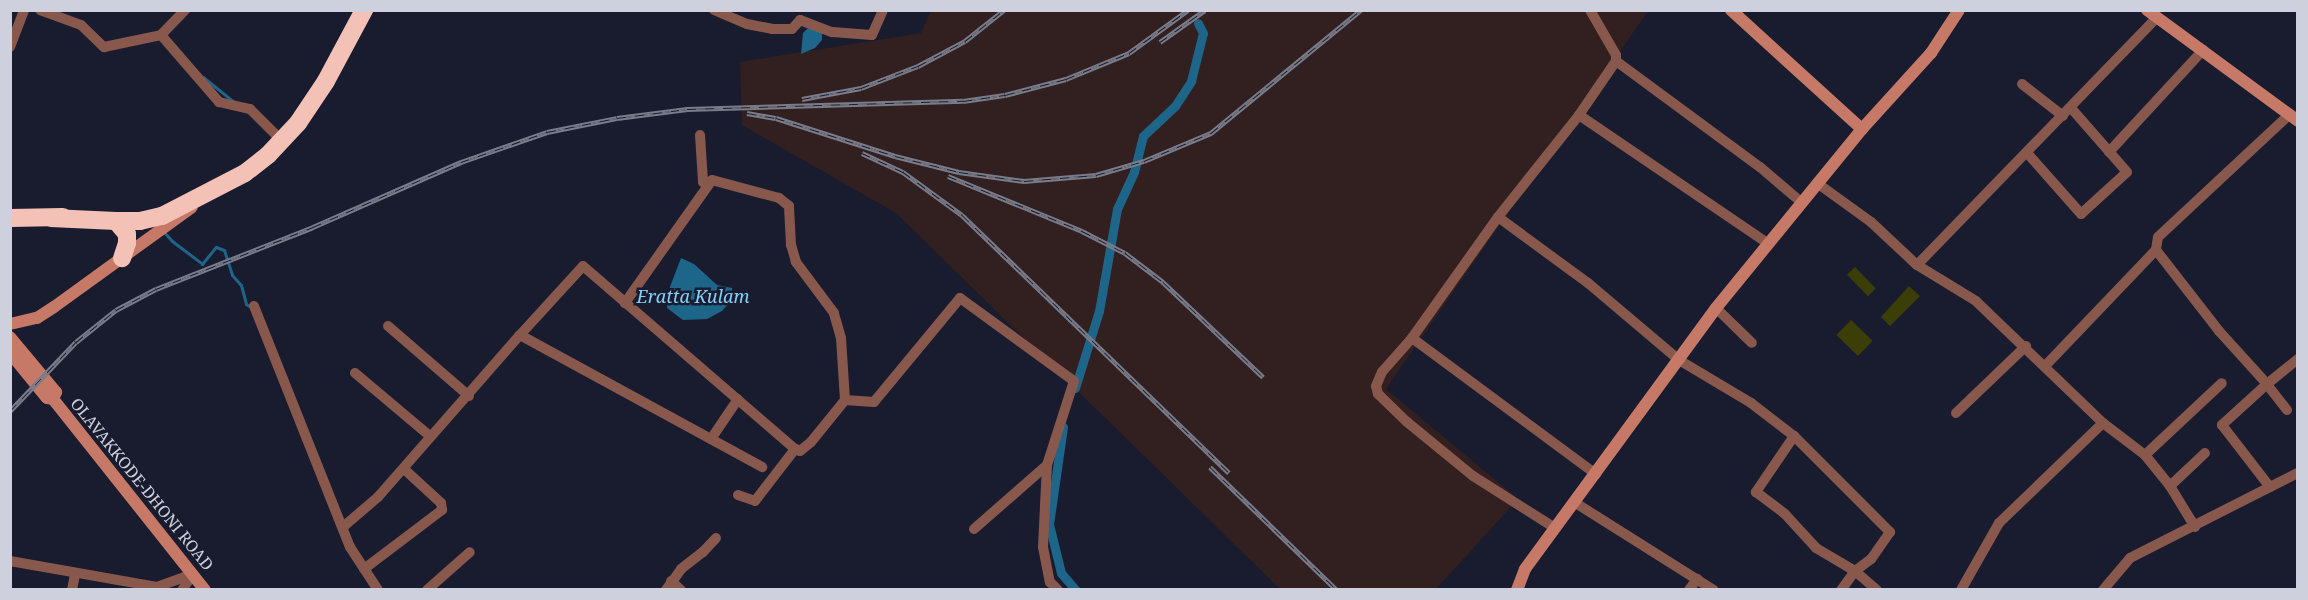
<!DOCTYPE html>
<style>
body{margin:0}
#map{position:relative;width:2308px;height:600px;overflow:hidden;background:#191c2e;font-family:"Noto Serif",serif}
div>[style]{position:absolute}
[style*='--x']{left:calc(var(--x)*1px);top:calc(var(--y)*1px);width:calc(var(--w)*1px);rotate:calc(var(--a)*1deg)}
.industrial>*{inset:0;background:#321f1f}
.green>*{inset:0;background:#3b3e07;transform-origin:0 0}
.water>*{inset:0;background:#1d6589}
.stream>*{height:3px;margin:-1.5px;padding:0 1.5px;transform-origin:1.5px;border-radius:1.5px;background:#1d6589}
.canal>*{height:9px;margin:-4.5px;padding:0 4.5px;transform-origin:4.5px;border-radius:4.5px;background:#1d6589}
.street>*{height:10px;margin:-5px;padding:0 5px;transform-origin:5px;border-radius:5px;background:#89584d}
.secondary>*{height:12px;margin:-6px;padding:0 6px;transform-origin:6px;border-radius:6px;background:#c77967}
.highway>*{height:18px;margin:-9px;padding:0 9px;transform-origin:9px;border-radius:9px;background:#f3c1b5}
.rail>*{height:5px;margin-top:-2.5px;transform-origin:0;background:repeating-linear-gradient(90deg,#191c2e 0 9px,#797c8a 0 18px);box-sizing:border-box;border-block:2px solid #797c8a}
span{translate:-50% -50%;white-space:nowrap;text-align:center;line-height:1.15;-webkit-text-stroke:5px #191c2e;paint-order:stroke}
.street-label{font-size:16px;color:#ced1dd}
.water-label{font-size:18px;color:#86cffb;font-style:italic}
.frame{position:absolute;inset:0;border:12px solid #ced1dd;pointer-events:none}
</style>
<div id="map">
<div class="industrial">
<i style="clip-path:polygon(931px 11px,1648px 11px,1386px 389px,1518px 499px,1436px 589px,1280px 589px,896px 213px,742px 125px,740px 62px,921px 33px)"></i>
</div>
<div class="green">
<i style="left:1855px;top:267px;width:30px;height:11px;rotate:46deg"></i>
<i style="clip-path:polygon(1909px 286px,1920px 296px,1890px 326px,1881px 317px)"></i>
<i style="left:1851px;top:320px;width:30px;height:21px;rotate:44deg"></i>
</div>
<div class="water">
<i style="clip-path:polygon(808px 28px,822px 32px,822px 40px,815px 48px,801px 54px,803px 33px)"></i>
<i style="clip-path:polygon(681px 258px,694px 264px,717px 285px,732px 288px,733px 299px,722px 311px,707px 319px,683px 320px,667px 308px,668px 292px)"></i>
</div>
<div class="stream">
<i style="--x:203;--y:77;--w:38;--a:39"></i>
<i style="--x:164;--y:232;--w:12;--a:48"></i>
<i style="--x:172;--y:241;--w:38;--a:37"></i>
<i style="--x:202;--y:264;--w:22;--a:-51"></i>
<i style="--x:216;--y:247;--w:9;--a:21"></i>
<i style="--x:224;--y:250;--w:26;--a:72"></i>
<i style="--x:232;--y:275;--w:13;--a:48"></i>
<i style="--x:241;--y:285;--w:20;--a:75"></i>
<i style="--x:246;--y:304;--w:6;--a:31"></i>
</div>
<div class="canal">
<i style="--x:1075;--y:388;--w:81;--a:-72.7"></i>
<i style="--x:1099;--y:311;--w:104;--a:-80"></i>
<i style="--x:1117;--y:209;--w:41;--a:-65.3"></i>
<i style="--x:1134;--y:172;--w:37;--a:-76"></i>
<i style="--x:1143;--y:136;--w:44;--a:-43.2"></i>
<i style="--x:1175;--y:106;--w:30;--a:-57"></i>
<i style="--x:1191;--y:81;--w:49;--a:-76"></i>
<i style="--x:1203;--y:33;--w:11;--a:-117"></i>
<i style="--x:1063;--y:427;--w:98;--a:98.2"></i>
<i style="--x:1049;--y:524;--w:50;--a:76.2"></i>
<i style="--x:1061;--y:573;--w:23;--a:49"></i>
</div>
<div class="street">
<i style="--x:40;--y:10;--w:44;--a:20.1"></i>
<i style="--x:81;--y:25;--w:32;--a:44"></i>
<i style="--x:104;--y:47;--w:58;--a:-11.9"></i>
<i style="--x:161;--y:35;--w:89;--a:49.1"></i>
<i style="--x:219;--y:102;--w:32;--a:13"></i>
<i style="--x:250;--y:109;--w:45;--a:45"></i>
<i style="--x:714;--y:10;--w:36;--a:23"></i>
<i style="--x:747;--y:24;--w:25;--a:11"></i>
<i style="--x:772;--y:29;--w:20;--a:0"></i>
<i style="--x:792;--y:29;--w:12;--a:-48"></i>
<i style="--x:800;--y:20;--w:34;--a:21"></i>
<i style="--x:832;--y:32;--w:40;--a:4.3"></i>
<i style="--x:872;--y:35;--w:27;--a:-66"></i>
<i style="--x:161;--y:35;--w:35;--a:-46"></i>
<i style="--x:10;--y:47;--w:40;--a:-69"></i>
<i style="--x:1616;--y:61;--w:179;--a:36.4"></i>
<i style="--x:1760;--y:167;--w:54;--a:40.5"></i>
<i style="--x:2022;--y:84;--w:52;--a:38"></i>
<i style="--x:2290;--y:114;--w:180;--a:137"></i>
<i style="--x:2158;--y:237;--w:13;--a:99"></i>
<i style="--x:2156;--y:250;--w:103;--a:52.1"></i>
<i style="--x:2219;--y:331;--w:72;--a:47.8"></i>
<i style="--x:2267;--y:384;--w:40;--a:-39"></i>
<i style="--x:1579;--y:115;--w:227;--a:34.2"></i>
<i style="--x:700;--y:135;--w:47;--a:86.3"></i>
<i style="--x:703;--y:182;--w:6;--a:0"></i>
<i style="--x:2109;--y:152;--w:139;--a:-47.3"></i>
<i style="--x:2028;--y:154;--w:80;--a:48.5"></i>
<i style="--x:2081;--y:214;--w:62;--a:-42.4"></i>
<i style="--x:2127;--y:172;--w:85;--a:-131.2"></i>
<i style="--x:1817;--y:183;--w:67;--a:35.8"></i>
<i style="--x:1871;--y:222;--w:63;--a:43.1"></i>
<i style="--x:1498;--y:217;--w:112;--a:36.3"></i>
<i style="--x:1588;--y:283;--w:119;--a:40.2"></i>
<i style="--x:1679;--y:360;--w:84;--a:30.8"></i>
<i style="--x:1751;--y:403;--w:54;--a:37.5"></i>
<i style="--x:1794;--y:436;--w:68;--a:124.2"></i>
<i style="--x:1756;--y:492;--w:36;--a:37"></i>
<i style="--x:1785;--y:514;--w:46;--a:47.6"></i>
<i style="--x:1816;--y:548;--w:45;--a:30.5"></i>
<i style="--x:1855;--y:571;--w:29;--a:41"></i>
<i style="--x:254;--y:306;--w:259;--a:68.3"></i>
<i style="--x:350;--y:547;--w:51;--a:56.9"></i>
<i style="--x:1716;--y:308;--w:50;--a:44.2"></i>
<i style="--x:388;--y:326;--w:107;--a:40.8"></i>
<i style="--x:520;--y:335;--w:93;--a:-47.6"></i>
<i style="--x:583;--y:266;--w:280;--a:40.8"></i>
<i style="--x:795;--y:449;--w:5;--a:22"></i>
<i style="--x:800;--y:451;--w:14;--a:-39"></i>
<i style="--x:811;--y:442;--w:54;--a:-51"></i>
<i style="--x:845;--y:400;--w:62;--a:-93.7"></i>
<i style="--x:841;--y:338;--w:26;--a:-106"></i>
<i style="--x:834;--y:313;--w:64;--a:-126.7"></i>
<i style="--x:796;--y:262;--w:18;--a:-106"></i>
<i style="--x:791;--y:245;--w:39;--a:-93"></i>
<i style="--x:789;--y:206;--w:13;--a:-141"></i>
<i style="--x:779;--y:198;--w:69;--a:-165"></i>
<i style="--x:712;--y:180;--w:151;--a:125.3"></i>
<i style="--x:1412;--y:338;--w:229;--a:36.5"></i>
<i style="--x:2046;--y:365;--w:159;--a:-46.3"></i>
<i style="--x:355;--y:373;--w:99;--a:40.1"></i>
<i style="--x:845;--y:400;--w:29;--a:4"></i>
<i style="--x:874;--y:402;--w:135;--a:-50.4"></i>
<i style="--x:960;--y:298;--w:141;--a:36.1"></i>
<i style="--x:1074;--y:381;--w:88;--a:107.8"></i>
<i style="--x:1047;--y:465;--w:82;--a:92.8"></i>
<i style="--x:1043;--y:547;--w:36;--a:79"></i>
<i style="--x:1050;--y:582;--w:11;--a:45"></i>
<i style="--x:2287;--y:410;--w:33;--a:-128"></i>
<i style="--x:2267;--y:384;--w:61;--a:137.7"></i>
<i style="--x:2222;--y:425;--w:78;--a:52.3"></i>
<i style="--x:2270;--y:487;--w:31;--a:-27"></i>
<i style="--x:1956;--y:413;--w:97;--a:-43.7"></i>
<i style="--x:2103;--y:423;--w:53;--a:37.3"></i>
<i style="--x:2145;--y:455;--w:40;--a:51"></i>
<i style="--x:2170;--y:486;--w:48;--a:58.6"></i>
<i style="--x:1794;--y:436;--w:136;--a:45"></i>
<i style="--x:1890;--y:532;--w:33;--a:125"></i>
<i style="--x:1871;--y:559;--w:20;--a:143"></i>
<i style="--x:1855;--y:571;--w:24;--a:126"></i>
<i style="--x:711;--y:439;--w:48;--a:-56"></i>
<i style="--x:2145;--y:455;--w:105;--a:-43.1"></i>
<i style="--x:2170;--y:486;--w:48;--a:-43.3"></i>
<i style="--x:738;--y:495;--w:18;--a:19"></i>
<i style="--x:755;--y:501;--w:66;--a:-52.4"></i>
<i style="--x:1574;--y:502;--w:165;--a:32.2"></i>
<i style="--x:343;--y:527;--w:46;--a:-40.6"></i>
<i style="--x:378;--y:497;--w:215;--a:-48.8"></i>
<i style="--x:520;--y:335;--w:276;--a:28.6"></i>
<i style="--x:1555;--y:528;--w:97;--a:-147.6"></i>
<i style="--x:1473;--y:476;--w:85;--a:-140.7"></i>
<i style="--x:1407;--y:422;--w:40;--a:-136"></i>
<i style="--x:1378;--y:394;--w:8;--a:-104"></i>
<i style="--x:1376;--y:386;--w:15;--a:-67"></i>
<i style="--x:1382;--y:372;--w:45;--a:-48.6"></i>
<i style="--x:1412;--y:338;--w:148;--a:-54.6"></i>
<i style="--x:1498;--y:217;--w:130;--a:-51.5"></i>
<i style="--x:1579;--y:115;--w:65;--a:-55.6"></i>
<i style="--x:1616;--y:61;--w:6;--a:-90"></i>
<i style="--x:1616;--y:55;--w:52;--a:-120"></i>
<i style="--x:974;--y:529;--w:97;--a:-41.2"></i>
<i style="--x:10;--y:561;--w:149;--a:10"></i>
<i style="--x:157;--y:587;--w:38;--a:-20"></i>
<i style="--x:364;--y:569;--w:98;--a:-37.1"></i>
<i style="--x:442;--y:510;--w:7;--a:-98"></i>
<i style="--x:441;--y:503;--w:50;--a:-137.4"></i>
<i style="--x:671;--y:581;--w:13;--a:42"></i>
<i style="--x:72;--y:590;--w:16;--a:-79"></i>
<i style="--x:182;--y:590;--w:19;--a:-55"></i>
<i style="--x:427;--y:590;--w:57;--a:-41.5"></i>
<i style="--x:666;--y:590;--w:26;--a:-54"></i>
<i style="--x:681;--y:569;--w:28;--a:-38"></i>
<i style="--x:703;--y:552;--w:19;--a:-47"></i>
<i style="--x:1689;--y:590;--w:14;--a:-54"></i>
<i style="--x:1961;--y:590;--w:77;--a:-60.4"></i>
<i style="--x:1999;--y:523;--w:144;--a:-43.9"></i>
<i style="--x:2103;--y:423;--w:176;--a:-136.2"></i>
<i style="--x:1976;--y:301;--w:69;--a:-148.6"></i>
<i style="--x:1917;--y:265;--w:345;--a:-45.9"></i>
<i style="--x:2103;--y:590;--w:42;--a:-49.8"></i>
<i style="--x:2130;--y:558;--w:157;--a:-26.9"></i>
</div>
<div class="secondary">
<i style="--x:1731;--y:10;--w:177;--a:42.3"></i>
<i style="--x:1862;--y:129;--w:103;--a:-47.8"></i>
<i style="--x:1931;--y:53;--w:51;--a:-56.9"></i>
<i style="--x:2147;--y:10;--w:187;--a:36.3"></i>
<i style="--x:10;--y:324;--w:28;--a:-13"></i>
<i style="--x:37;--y:318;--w:20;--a:-33"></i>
<i style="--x:54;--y:307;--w:170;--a:-35.9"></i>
<i style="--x:10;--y:337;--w:72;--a:50.1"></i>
<i style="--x:56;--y:392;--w:8;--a:113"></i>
<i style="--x:10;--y:353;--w:58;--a:50.6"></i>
<i style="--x:47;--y:398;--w:6;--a:9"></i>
<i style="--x:53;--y:399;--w:244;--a:51.5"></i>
<i style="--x:1517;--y:590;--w:22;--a:-69"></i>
<i style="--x:1525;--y:569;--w:323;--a:-53.8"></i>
<i style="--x:1716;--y:308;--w:231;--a:-50.8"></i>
</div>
<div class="highway">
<i style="--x:10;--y:218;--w:53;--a:-1.1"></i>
<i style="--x:51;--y:218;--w:65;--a:2.6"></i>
<i style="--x:116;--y:221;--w:24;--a:0"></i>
<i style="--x:140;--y:221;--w:23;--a:-13"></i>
<i style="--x:162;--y:216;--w:93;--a:-27.4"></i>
<i style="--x:245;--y:173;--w:29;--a:-38"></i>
<i style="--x:268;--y:155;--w:44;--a:-46.8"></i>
<i style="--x:298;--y:123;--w:50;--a:-56.3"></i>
<i style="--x:326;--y:81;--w:81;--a:-61.8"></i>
<i style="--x:116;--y:221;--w:17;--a:50"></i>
<i style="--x:127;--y:234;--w:9;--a:90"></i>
<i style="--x:127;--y:243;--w:16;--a:108"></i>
</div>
<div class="rail">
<i style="--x:1160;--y:42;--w:55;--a:-35.4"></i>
<i style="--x:802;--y:99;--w:60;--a:-10.6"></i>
<i style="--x:861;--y:88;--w:61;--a:-21.1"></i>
<i style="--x:918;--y:66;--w:53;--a:-28"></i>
<i style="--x:965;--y:41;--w:50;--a:-38.5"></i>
<i style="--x:747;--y:113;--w:29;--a:10"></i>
<i style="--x:776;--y:118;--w:125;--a:17.7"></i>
<i style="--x:895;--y:156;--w:66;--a:14"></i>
<i style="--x:959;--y:172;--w:66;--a:7.9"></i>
<i style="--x:1024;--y:181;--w:72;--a:-4.8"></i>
<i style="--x:1096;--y:175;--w:50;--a:-16.3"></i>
<i style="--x:1144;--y:161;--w:73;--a:-22.7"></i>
<i style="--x:1211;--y:133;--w:194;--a:-39.4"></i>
<i style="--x:862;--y:153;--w:45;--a:24.9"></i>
<i style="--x:903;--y:172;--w:73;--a:36.1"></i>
<i style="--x:962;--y:215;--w:371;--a:44"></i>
<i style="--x:948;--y:176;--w:145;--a:22.3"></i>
<i style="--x:1082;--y:231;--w:48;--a:27.1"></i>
<i style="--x:1125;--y:253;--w:48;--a:37.3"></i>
<i style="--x:1163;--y:282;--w:138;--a:43.5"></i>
<i style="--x:10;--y:411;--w:95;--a:-46.3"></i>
<i style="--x:76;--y:342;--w:51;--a:-38.7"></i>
<i style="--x:116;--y:310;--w:45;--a:-27.7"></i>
<i style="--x:156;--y:289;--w:169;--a:-21.5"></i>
<i style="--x:313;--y:227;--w:162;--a:-23.7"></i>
<i style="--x:461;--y:162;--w:91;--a:-19.2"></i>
<i style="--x:547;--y:132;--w:71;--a:-11.3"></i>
<i style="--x:617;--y:118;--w:71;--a:-7.3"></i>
<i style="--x:687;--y:109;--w:276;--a:-1.7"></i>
<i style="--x:963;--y:101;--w:42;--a:-8.1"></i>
<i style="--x:1005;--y:95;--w:63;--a:-14.7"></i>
<i style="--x:1066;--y:79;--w:68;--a:-22.4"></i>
<i style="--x:1129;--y:53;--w:73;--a:-36.1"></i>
<i style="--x:1210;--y:467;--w:177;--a:44.1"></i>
</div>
<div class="street-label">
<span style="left:142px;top:484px;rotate:51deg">OLAVAKKODE-DHONI ROAD</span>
</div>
<div class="water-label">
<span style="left:693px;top:296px">Eratta Kulam</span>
</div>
<div class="frame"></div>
</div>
